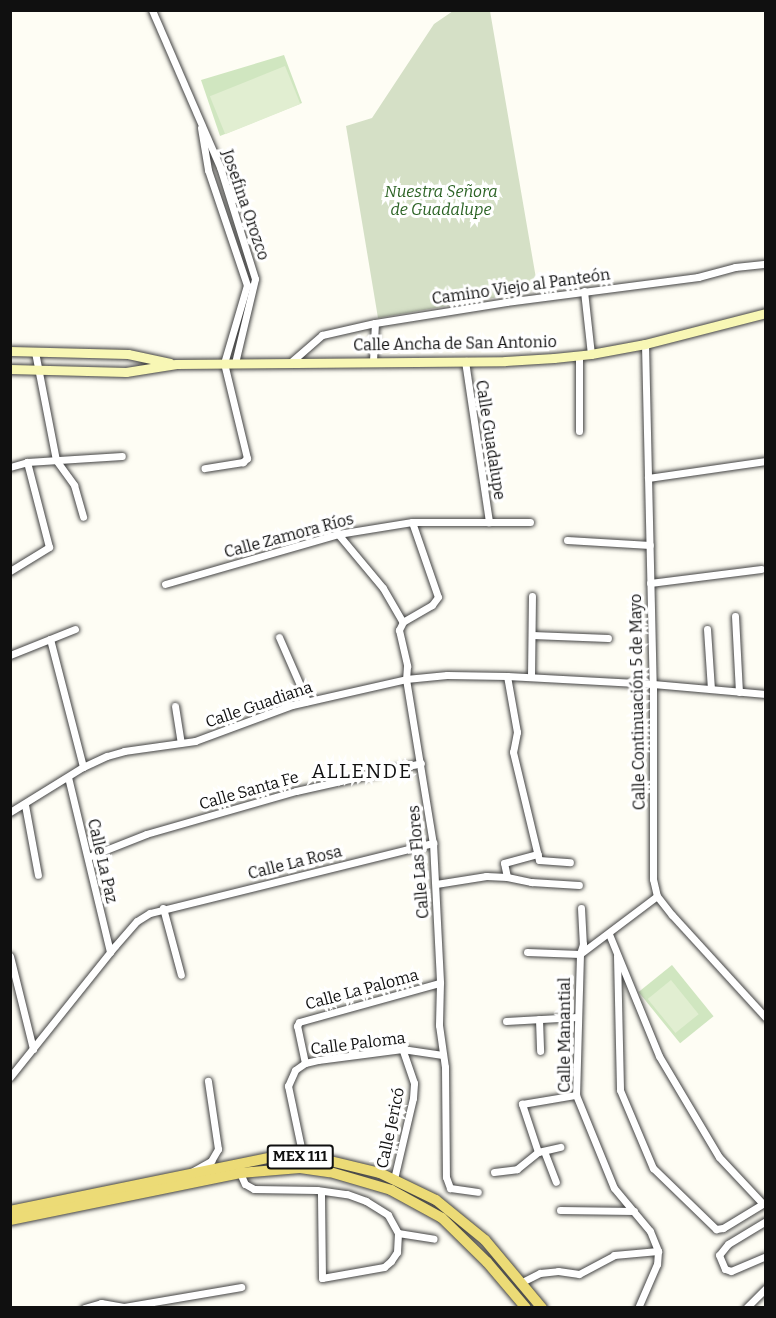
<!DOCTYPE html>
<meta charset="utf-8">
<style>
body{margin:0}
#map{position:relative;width:776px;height:1318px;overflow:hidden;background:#fefdf4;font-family:Bitter,serif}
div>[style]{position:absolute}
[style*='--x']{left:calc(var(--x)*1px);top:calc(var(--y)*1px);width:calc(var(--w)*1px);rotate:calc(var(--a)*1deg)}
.green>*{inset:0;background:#d0e6c0;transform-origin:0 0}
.cemetery>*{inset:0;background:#d5e0c6}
.pitch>*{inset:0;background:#e1eed1;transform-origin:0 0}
.roads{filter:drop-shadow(0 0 2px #434343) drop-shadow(0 0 2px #434343)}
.street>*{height:7px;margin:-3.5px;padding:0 3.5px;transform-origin:3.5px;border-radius:3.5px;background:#fff}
.secondary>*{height:9px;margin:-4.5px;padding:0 4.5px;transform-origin:4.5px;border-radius:4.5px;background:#f8f7b5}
.primary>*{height:10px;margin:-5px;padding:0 5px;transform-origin:5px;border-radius:5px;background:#ecdb76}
span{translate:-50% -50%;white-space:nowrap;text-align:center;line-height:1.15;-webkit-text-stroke:6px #fff;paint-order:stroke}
.shield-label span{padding:2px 4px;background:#fff;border:2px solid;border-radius:4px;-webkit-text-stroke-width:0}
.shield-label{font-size:15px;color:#101010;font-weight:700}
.park-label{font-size:16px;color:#2c6325;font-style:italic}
.street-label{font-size:16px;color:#101010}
.quarter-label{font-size:20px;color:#101010;letter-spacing:1.5px}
.frame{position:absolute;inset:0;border:12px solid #101010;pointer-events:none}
</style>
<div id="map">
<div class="green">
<i style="clip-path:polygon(284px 55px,302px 103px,220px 136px,201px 80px)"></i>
<i style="left:672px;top:965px;width:66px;height:43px;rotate:51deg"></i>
</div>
<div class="cemetery">
<i style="clip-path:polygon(453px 11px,490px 11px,538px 290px,378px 318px,346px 126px,372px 118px,434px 24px)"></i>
</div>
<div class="pitch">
<i style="left:285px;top:66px;width:41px;height:81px;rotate:68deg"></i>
<i style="left:671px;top:980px;width:44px;height:30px;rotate:51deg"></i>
</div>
<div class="roads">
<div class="street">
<i style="--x:152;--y:10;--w:171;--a:66.6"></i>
<i style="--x:220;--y:167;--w:117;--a:72.6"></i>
<i style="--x:255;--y:279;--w:86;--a:103.4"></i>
<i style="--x:201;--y:128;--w:43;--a:80.5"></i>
<i style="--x:208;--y:170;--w:121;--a:71.3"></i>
<i style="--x:247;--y:285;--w:81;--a:106.4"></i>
<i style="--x:224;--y:363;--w:98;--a:76.4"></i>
<i style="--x:247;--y:458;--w:6;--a:135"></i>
<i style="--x:243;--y:462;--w:39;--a:171"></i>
<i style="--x:584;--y:291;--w:63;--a:83.7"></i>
<i style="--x:645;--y:344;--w:340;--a:88.7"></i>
<i style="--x:653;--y:684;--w:195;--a:90"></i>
<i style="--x:653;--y:879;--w:17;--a:77"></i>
<i style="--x:657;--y:896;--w:24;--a:52"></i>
<i style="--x:672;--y:915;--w:139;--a:47.6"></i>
<i style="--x:35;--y:352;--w:110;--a:79"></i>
<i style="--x:56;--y:460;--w:31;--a:54"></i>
<i style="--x:74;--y:485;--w:33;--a:74"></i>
<i style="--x:373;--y:361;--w:38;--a:-87"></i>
<i style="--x:465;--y:361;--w:163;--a:81.5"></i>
<i style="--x:291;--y:362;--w:41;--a:-41.1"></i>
<i style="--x:322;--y:335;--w:54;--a:-12.8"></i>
<i style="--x:375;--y:323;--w:133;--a:-9.1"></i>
<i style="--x:506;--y:302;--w:194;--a:-7.4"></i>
<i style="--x:698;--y:277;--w:38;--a:-15"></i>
<i style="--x:735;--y:267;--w:31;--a:-6"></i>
<i style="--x:579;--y:431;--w:75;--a:-90"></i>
<i style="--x:10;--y:467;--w:18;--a:-16"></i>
<i style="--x:27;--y:462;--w:95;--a:-3.6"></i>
<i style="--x:648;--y:478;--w:119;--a:-8.2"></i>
<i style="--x:412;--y:522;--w:79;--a:70.9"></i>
<i style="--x:438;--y:597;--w:10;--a:127"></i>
<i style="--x:432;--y:605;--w:34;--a:150"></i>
<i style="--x:403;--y:622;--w:9;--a:117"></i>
<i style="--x:399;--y:630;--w:37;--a:77"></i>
<i style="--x:407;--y:666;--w:13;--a:94"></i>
<i style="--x:406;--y:679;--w:166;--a:80.7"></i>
<i style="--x:433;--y:843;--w:140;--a:87.1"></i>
<i style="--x:440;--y:983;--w:42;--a:91.4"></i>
<i style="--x:439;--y:1025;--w:42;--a:81.9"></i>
<i style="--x:445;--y:1067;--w:110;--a:89.5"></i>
<i style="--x:446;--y:1177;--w:12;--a:70"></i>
<i style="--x:450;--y:1188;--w:28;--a:8"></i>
<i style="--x:338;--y:534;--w:70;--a:50.2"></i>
<i style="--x:383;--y:588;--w:39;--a:60"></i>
<i style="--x:567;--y:540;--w:83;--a:3.4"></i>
<i style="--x:10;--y:571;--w:46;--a:-31.6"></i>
<i style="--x:49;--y:547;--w:88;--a:-104.5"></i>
<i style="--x:650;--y:583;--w:112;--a:-7.2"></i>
<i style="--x:165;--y:584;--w:180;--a:-16.1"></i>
<i style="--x:338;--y:534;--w:75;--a:-9.2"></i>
<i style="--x:412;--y:522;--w:118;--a:0"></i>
<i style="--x:735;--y:616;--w:76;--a:87"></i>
<i style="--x:707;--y:629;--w:60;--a:86.2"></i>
<i style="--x:532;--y:635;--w:76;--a:2.3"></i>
<i style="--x:279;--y:637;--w:70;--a:66.4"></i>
<i style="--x:50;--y:639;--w:132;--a:75.5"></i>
<i style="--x:10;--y:655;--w:70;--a:-21.8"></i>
<i style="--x:507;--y:676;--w:57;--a:79.9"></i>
<i style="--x:517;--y:732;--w:20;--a:101"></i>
<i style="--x:513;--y:752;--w:111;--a:76.5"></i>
<i style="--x:539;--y:860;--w:31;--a:4"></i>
<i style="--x:531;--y:677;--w:81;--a:-89.3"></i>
<i style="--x:175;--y:706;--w:37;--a:81"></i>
<i style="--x:68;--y:777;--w:180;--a:76.5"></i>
<i style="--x:25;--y:805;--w:71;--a:79.5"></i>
<i style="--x:10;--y:812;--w:86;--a:-31.7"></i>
<i style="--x:83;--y:767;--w:26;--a:-25"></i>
<i style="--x:107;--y:756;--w:18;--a:-16"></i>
<i style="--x:124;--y:751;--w:72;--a:-8"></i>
<i style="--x:195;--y:741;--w:103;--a:-20.4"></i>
<i style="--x:292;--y:705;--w:117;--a:-12.8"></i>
<i style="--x:406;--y:679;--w:41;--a:-5.6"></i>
<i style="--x:447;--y:675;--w:60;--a:1"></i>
<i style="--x:507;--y:676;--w:146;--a:3.1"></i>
<i style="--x:653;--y:684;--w:113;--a:5.1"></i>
<i style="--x:88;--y:857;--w:62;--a:-21.6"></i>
<i style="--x:146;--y:834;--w:156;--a:-16"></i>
<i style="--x:296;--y:791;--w:128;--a:-12.6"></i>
<i style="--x:507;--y:877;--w:25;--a:12"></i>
<i style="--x:531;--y:882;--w:48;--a:3.6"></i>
<i style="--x:436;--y:884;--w:51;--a:-9.1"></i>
<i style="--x:486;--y:876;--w:21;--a:3"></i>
<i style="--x:507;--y:877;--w:14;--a:-102"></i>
<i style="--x:504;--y:863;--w:35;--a:-15"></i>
<i style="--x:163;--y:908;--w:69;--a:75"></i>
<i style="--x:581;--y:908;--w:36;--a:87"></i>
<i style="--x:583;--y:944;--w:10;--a:107"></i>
<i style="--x:580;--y:954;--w:141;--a:91.6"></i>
<i style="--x:576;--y:1095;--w:100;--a:67.8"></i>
<i style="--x:614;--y:1188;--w:56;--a:50.1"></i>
<i style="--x:650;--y:1231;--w:22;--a:68"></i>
<i style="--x:658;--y:1251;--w:13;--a:94"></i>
<i style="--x:657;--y:1264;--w:48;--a:113.4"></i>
<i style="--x:609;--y:934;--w:132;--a:67.7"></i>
<i style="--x:659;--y:1056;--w:117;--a:59.3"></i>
<i style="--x:719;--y:1157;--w:64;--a:46.9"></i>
<i style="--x:527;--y:952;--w:53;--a:2.2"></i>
<i style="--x:580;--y:954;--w:96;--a:-37"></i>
<i style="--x:10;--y:956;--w:96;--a:76.1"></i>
<i style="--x:617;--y:956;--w:134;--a:88.7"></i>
<i style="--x:620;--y:1090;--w:85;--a:67.1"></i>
<i style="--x:653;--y:1168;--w:88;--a:44.1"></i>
<i style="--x:716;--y:1229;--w:7;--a:-8"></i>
<i style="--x:723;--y:1228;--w:50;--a:-31.2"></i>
<i style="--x:539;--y:1019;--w:32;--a:88"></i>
<i style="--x:506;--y:1021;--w:71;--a:-3.2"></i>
<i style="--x:305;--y:1063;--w:38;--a:-102"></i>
<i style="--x:297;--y:1026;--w:4;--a:-63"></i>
<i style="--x:299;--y:1022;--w:146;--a:-15.5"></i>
<i style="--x:10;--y:1077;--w:168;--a:-51.3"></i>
<i style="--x:115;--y:946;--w:33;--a:-49"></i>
<i style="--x:137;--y:921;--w:15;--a:-32"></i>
<i style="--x:150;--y:913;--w:292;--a:-13.9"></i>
<i style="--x:544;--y:1151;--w:33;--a:69"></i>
<i style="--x:538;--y:1152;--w:51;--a:-108.4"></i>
<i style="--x:522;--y:1104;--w:55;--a:-9.5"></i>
<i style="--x:303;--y:1157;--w:73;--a:-101.9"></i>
<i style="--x:288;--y:1086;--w:17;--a:-66"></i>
<i style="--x:295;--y:1070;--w:12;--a:-35"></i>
<i style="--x:305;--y:1063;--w:13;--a:-13"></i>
<i style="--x:318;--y:1060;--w:85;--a:-7.5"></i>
<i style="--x:402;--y:1049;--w:41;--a:8.3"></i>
<i style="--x:193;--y:1171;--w:21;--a:-29"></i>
<i style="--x:211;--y:1161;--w:14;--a:-60"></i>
<i style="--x:218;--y:1149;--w:69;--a:-98.4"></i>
<i style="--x:494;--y:1172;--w:23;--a:-7"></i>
<i style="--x:517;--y:1169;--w:27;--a:-39"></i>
<i style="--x:538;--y:1152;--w:23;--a:-13"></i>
<i style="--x:240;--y:1173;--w:12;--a:66"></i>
<i style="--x:245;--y:1184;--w:10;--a:29"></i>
<i style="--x:254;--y:1189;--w:63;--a:0.9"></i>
<i style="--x:317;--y:1190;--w:30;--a:8"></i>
<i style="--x:347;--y:1194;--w:20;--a:20"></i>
<i style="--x:366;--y:1201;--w:26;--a:32"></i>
<i style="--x:388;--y:1215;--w:21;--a:61"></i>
<i style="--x:398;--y:1233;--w:19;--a:93"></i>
<i style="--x:397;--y:1252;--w:11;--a:124"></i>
<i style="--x:391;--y:1261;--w:9;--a:139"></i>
<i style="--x:384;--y:1267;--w:63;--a:169.9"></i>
<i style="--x:322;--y:1278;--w:86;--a:-90.7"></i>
<i style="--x:394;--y:1179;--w:83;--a:-76.8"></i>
<i style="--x:413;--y:1098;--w:15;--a:-86"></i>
<i style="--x:414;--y:1083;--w:36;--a:-109"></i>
<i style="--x:560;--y:1210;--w:74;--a:0.8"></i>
<i style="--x:766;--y:1221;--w:44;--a:148.8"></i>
<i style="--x:728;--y:1244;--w:14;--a:129"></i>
<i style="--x:719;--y:1255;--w:15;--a:67"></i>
<i style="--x:725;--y:1269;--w:6;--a:18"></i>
<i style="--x:731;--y:1271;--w:38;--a:-23"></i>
<i style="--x:398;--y:1233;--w:36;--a:9"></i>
<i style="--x:520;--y:1283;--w:22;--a:-27"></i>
<i style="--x:540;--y:1273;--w:18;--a:-6"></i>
<i style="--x:558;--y:1271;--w:21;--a:8"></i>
<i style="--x:579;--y:1274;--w:40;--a:-28"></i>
<i style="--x:614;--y:1255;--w:44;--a:-5.2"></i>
<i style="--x:84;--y:1308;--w:18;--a:-16"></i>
<i style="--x:101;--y:1303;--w:23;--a:10"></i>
<i style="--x:124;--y:1307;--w:119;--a:-9.7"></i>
<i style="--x:746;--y:1308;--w:28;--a:-45"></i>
</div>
<div class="secondary">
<i style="--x:10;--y:351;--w:118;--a:1.5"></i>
<i style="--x:128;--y:354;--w:43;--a:12.1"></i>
<i style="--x:10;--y:369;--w:116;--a:1.5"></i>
<i style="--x:126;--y:372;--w:51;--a:-9.1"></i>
<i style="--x:176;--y:364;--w:329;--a:-0.5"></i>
<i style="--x:505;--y:361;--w:49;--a:-3.5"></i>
<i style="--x:554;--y:358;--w:37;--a:-6"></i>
<i style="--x:591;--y:354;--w:55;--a:-10.5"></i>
<i style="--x:645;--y:344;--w:125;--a:-14.4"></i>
</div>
<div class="primary">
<i style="--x:10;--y:1211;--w:264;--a:-11.6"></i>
<i style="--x:269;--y:1158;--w:53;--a:1.1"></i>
<i style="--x:322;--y:1159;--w:60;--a:13.6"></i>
<i style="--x:380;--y:1173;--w:62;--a:25.7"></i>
<i style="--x:436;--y:1200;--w:63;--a:39.2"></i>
<i style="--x:485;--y:1240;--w:89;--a:50"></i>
<i style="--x:10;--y:1220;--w:235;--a:-11.5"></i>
<i style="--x:240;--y:1173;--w:60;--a:-4.8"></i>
<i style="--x:300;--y:1168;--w:30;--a:8"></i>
<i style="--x:330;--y:1172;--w:64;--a:16.4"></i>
<i style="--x:391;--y:1190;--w:58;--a:28.8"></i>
<i style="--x:442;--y:1218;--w:63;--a:44.4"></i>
<i style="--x:487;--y:1262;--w:60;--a:49.7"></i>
</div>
</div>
<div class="shield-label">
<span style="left:300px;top:1157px">MEX 111</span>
</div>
<div class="park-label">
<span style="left:441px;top:201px">Nuestra Señora<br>de Guadalupe</span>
</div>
<div class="street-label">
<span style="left:245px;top:205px;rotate:71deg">Josefina Orozco</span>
<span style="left:521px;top:287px;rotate:-8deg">Camino Viejo al Panteón</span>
<span style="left:455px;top:344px;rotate:-1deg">Calle Ancha de San Antonio</span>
<span style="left:490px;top:440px;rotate:81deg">Calle Guadalupe</span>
<span style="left:289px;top:536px;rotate:-15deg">Calle Zamora Ríos</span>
<span style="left:638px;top:702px;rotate:-91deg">Calle Continuación 5 de Mayo</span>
<span style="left:259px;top:705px;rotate:-19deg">Calle Guadiana</span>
<span style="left:249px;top:791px;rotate:-16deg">Calle Santa Fe</span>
<span style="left:102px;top:861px;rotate:77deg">Calle La Paz</span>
<span style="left:419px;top:862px;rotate:-95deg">Calle Las Flores</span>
<span style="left:295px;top:863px;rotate:-14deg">Calle La Rosa</span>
<span style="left:362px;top:990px;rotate:-15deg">Calle La Paloma</span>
<span style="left:565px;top:1035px;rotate:-90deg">Calle Manantial</span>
<span style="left:358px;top:1044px;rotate:-7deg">Calle Paloma</span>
<span style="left:391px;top:1128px;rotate:-78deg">Calle Jericó</span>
</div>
<div class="quarter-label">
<span style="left:362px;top:771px">ALLENDE</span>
</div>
<div class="frame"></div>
</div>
